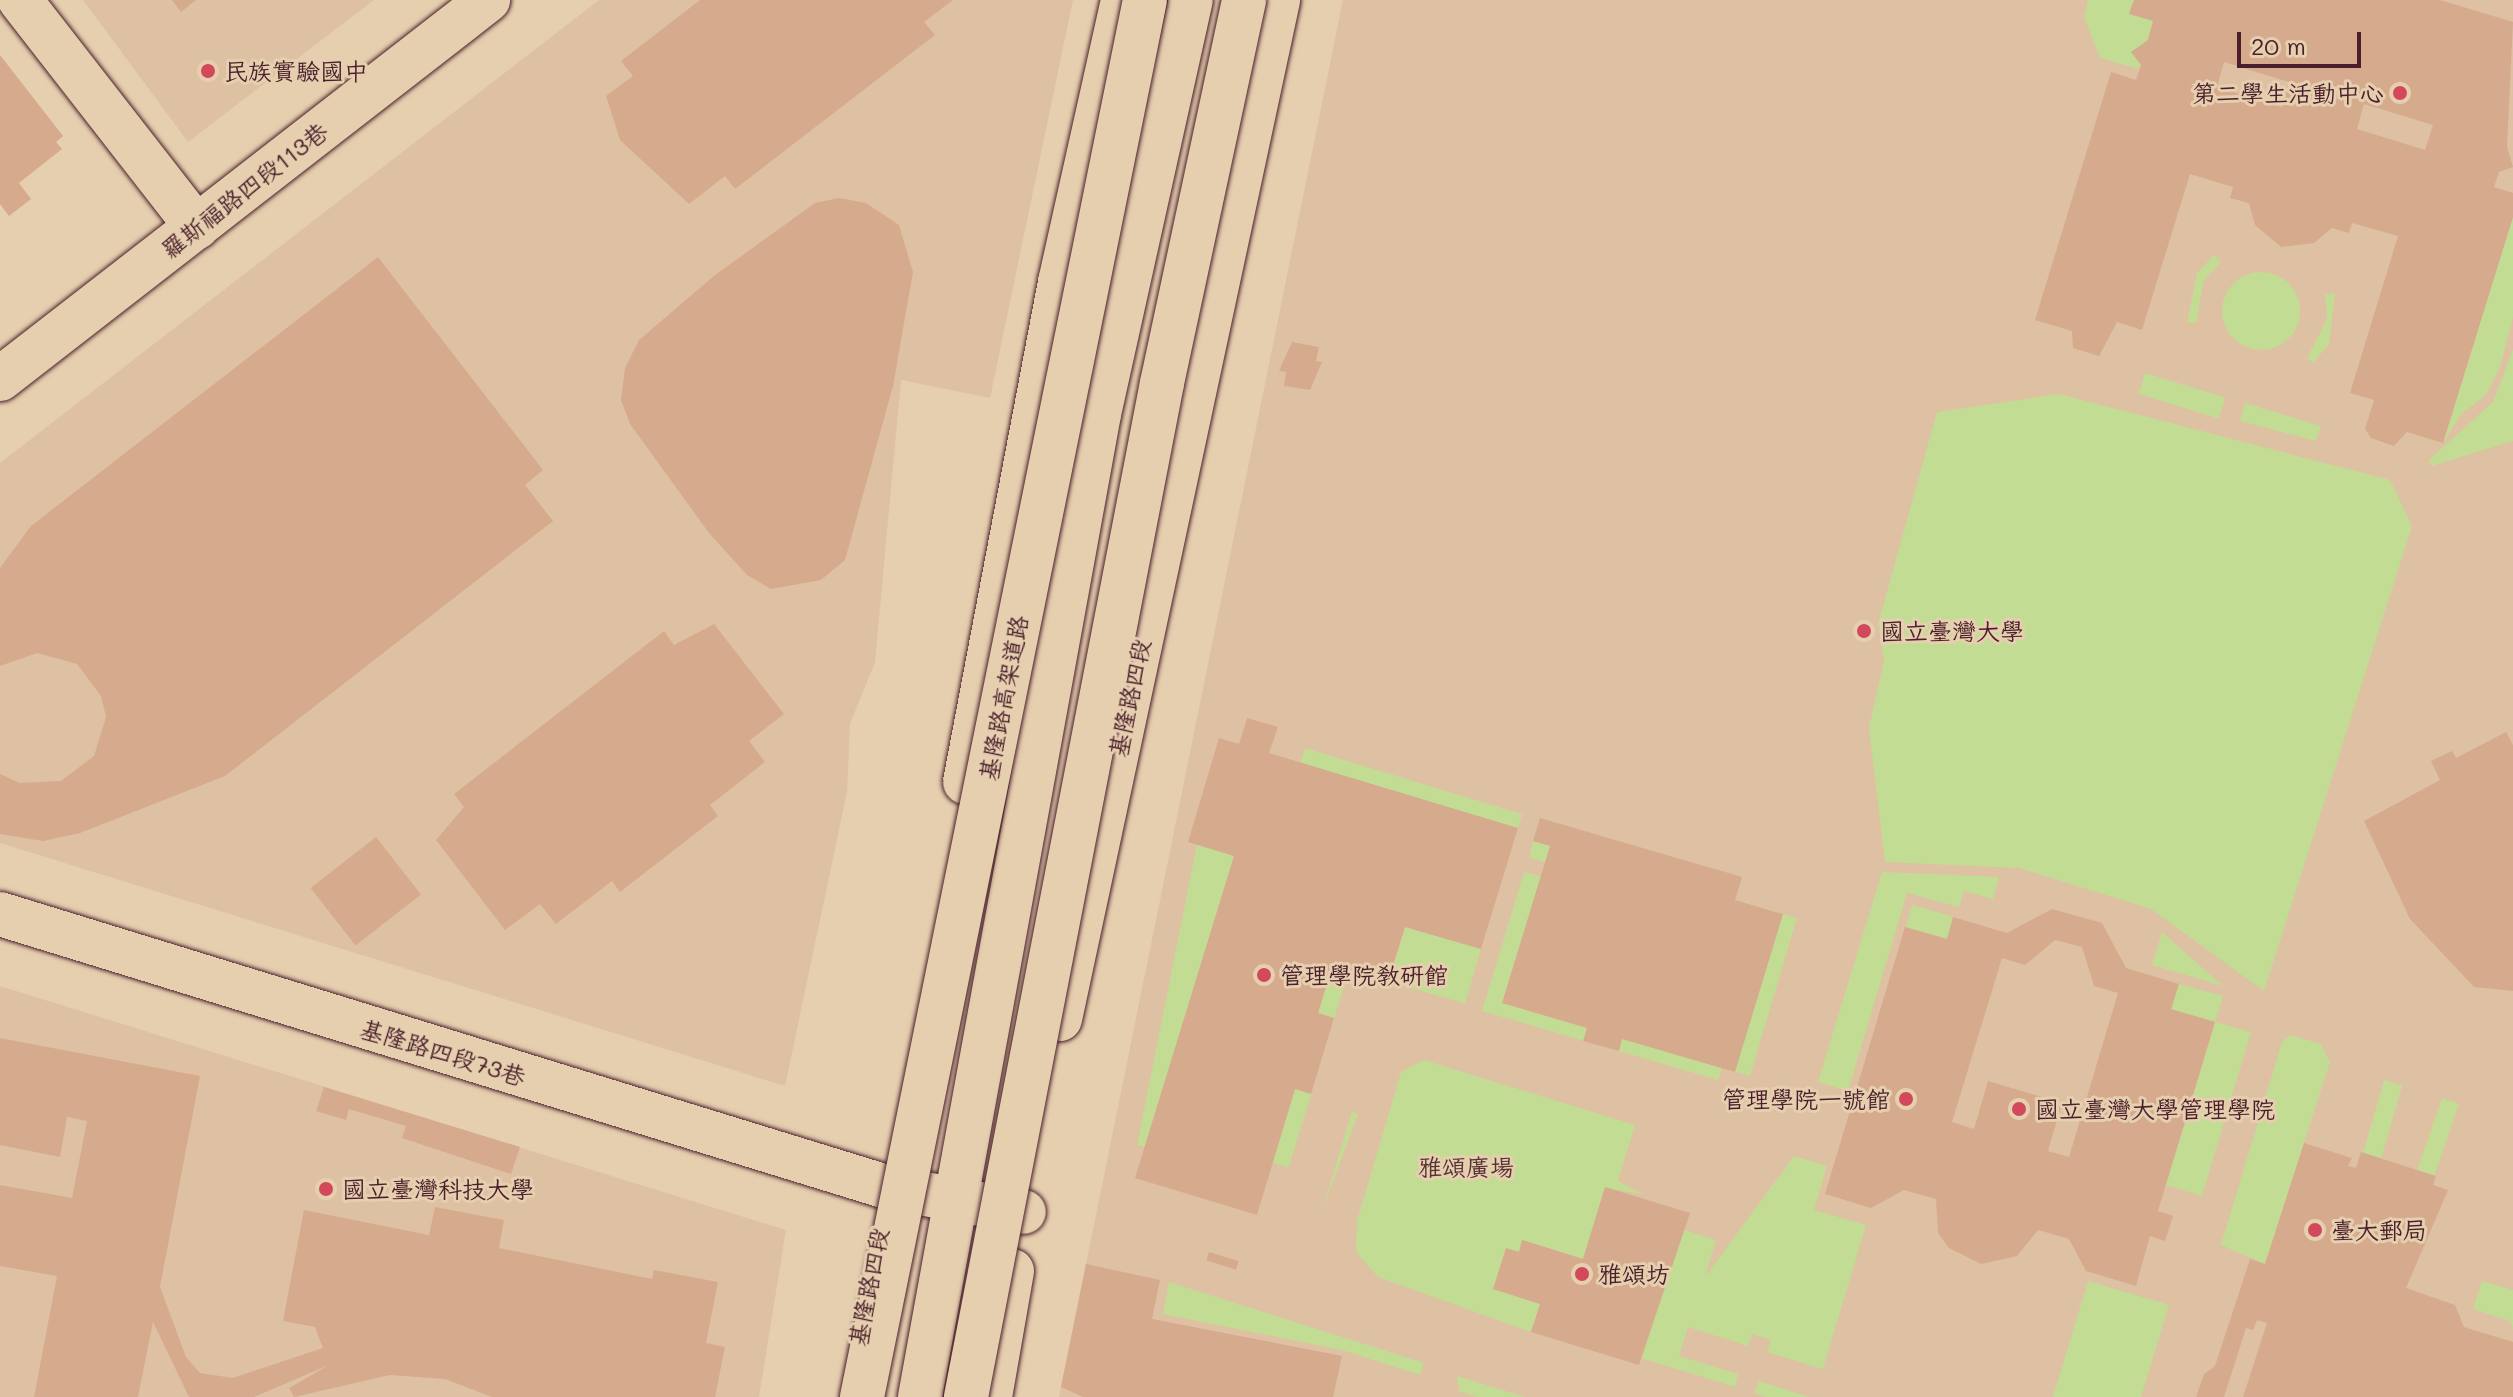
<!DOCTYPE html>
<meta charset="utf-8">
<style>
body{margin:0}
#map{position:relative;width:2513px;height:1397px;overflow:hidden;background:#e6cfaf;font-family:Mali,"LXGW WenKai TC",sans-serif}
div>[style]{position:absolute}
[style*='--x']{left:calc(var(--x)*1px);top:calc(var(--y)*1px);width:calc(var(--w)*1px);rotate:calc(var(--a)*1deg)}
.built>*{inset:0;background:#dec1a3}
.green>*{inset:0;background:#c2dc93;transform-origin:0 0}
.round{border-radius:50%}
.building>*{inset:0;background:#d6aa8d;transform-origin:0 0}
.roads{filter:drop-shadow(0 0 2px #4a1f2b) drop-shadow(0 0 2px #4a1f2b)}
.minor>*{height:44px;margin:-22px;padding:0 22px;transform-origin:22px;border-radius:22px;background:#e6cfaf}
.major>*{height:44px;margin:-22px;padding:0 22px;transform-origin:22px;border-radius:22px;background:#e6cfaf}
.highway>*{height:44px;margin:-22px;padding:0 22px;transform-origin:22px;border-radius:22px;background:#e6cfaf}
.bridges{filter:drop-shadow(0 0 2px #4a1f2b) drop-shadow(0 0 2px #4a1f2b)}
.highway-bridge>*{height:44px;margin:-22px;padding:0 22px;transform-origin:22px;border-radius:22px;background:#e6cfaf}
.dots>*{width:22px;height:22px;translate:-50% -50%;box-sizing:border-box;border:4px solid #e6cfaf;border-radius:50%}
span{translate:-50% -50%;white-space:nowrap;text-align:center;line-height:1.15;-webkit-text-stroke:6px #e6cfaf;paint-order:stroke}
.poi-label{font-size:24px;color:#4a1f2b}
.left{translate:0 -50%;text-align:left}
.right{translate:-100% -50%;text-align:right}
.street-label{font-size:24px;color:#4a1f2b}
.park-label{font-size:24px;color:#563235}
.scale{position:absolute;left:2237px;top:32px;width:124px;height:36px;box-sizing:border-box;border:4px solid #4a1f2b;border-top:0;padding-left:10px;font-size:24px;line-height:28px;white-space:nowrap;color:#4a1f2b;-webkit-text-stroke:6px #e6cfaf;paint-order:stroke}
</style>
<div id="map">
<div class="built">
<i style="clip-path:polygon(83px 0,374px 0,188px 142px)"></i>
<i style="clip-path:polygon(599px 0,1073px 0,990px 398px,901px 380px,875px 662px,850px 724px,847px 792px,785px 1086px,0 843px,0 463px)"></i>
<i style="clip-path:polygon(1343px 0,2513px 0,2513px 1397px,1059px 1397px)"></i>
<i style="clip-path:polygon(0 986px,786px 1230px,759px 1397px,0 1397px)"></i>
</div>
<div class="green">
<i style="clip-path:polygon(2088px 0,2138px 0,2153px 21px,2139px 69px,2100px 58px,2084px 17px)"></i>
<i style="clip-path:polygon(2513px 216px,2513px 318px,2500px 367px,2486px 395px,2461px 414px,2443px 443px)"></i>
<i style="clip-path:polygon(2214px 255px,2221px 262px,2204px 280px,2196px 323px,2187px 323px,2197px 273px)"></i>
<i class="round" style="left:2222px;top:272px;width:78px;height:78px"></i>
<i style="clip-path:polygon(2335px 293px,2329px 344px,2313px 363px,2307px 358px,2327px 319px,2325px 295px)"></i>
<i style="clip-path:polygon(2513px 349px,2513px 441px,2431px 466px,2429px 460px,2493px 402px)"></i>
<i style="left:2145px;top:373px;width:84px;height:22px;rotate:17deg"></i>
<i style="clip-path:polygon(2059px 394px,2390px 480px,2412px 526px,2264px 991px,2151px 909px,2019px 868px,1885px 862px,1869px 728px,1884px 660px,1878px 624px,1937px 412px)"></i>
<i style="clip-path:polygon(2245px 403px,2321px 426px,2316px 441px,2240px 421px)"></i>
<i style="left:1305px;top:748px;width:227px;height:16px;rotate:17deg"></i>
<i style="clip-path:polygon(1533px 841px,1797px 918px,1750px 1076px,1722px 1068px,1718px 1080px,1482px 1011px,1524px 872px,1541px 876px,1545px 862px,1529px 858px)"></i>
<i style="clip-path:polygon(1197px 844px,1234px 856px,1145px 1147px,1137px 1145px)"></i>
<i style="clip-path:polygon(1882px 872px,1999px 877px,1993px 899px,1964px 891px,1959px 907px,1907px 893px,1848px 1091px,1818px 1082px)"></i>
<i style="left:1912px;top:905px;width:43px;height:23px;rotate:16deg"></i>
<i style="left:1405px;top:927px;width:79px;height:57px;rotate:16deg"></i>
<i style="clip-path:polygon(2162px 932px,2223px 986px,2152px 965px)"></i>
<i style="left:1333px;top:964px;width:17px;height:51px;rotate:17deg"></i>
<i style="clip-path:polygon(2179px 984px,2223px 996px,2215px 1022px,2251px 1032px,2202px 1196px,2166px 1185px,2215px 1022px,2171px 1009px)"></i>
<i style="clip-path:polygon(2290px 1035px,2321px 1044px,2330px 1062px,2265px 1264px,2221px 1245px,2282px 1042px)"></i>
<i style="clip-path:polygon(1424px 1060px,1635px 1125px,1618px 1181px,1643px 1194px,1605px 1188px,1583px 1259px,1522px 1240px,1519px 1252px,1506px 1248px,1493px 1289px,1540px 1304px,1531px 1332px,1378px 1277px,1356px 1252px,1357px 1221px,1401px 1072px)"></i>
<i style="left:2384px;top:1080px;width:19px;height:76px;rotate:16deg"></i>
<i style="left:1295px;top:1089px;width:17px;height:77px;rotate:17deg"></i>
<i style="left:2442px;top:1098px;width:18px;height:76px;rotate:19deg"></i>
<i style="clip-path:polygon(1352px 1112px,1358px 1114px,1322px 1211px)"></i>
<i style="clip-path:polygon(1794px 1156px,1827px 1166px,1814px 1210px,1866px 1225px,1823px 1369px,1767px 1352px,1771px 1340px,1752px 1334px,1748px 1346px,1688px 1327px,1679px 1356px,1738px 1374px,1735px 1387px,1641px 1358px,1681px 1229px,1716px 1240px,1705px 1277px)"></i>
<i style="clip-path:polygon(2088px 1281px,2169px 1305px,2141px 1397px,2053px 1397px)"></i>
<i style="clip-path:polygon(2482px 1281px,2513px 1290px,2513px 1331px,2511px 1321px,2473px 1309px)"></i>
<i style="clip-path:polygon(1169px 1282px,1424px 1363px,1420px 1375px,1342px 1350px,1163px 1314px)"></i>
<i style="clip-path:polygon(1457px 1376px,1525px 1397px,1526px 1397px,1477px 1397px,1459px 1391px)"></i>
<i style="clip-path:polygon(1759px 1381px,1809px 1397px,1766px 1397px,1754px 1393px)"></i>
</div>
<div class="building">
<i style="clip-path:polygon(172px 0,196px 0,181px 12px)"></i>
<i style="clip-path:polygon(700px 0,953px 0,924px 22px,935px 35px,735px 189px,725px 176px,689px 204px,620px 140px,606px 96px,633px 76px,621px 61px)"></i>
<i style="clip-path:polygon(evenodd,2134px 0,2440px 0,2513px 22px,2507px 147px,2513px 167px,2499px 172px,2494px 187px,2513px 193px,2513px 217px,2443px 443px,2407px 432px,2394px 446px,2371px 438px,2365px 429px,2374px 400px,2350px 393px,2398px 236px,2352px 223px,2349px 233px,2332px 228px,2314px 243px,2281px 247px,2255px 225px,2249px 203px,2230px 198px,2233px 187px,2190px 174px,2142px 330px,2117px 322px,2099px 356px,2073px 348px,2072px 331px,2035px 320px,2111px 72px,2136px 80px,2141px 65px,2131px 52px,2148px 40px,2153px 21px,2129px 14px,2134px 0,2224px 62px,2289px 82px,2282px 107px,2217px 87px,2224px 62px,2134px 0,2364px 104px,2433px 125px,2425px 150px,2357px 129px,2364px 104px)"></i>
<i style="clip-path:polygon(0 55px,63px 136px,56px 142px,62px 149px,19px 183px,31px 199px,9px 216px,0 204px)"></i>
<i style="clip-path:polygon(839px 198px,866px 203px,899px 225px,913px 272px,893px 386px,845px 560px,821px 580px,771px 589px,747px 575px,709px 533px,630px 424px,621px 400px,625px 368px,639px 340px,715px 275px,815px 203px)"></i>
<i style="clip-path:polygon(378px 257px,543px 470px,525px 485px,553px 521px,225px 776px,80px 833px,43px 841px,0 834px,0 774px,20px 783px,61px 781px,94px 756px,106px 717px,101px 696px,77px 664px,37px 653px,0 666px,0 568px,31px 526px)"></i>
<i style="clip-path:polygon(1292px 342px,1319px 347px,1316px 361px,1322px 362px,1310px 390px,1284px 386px,1286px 372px,1279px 371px)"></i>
<i style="clip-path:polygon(714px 624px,784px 714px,749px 741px,765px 762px,710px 805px,718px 816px,620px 892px,612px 881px,556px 924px,540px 904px,505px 930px,436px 840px,464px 807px,454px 794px,664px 631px,674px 645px)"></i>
<i style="clip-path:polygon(1247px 718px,1278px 727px,1269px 753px,1518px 828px,1481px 949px,1405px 927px,1388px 981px,1333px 964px,1318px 1013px,1334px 1018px,1311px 1094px,1295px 1089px,1257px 1215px,1135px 1178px,1234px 856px,1188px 842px,1219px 738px,1239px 744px)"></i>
<i style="clip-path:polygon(2506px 732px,2513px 745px,2513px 991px,2474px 987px,2410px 919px,2364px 821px,2440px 780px,2431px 761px,2452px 751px,2456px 758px)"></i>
<i style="clip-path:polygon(1540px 818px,1742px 877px,1735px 900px,1783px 914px,1735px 1072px,1622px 1039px,1619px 1051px,1583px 1041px,1587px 1028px,1502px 1003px,1550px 846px,1533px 841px)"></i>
<i style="left:376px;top:837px;width:73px;height:83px;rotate:52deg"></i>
<i style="clip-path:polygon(evenodd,2052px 909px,2102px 923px,2126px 968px,2179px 984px,2171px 1009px,2215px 1022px,2158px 1211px,2173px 1216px,2165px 1241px,2150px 1236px,2136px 1286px,2086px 1271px,2069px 1239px,2038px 1230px,2017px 1256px,1981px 1264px,1949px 1248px,1938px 1233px,1936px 1199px,1904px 1190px,1871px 1208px,1825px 1194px,1905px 927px,1947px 939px,1953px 917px,2007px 933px,2052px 909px,2055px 940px,2082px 947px,2094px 986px,2118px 993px,2069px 1157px,2048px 1151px,2062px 1103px,1988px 1081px,1974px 1129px,1952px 1122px,2002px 958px,2025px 965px,2055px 940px)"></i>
<i style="clip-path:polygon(0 1038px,200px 1076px,160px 1287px,186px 1357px,200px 1373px,233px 1378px,323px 1348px,315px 1327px,283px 1321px,304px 1210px,429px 1235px,435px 1207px,504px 1220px,499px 1248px,652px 1279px,654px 1270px,718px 1282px,706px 1343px,725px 1347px,715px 1397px,492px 1397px,445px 1379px,390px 1375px,294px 1397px,289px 1388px,329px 1365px,254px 1397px,189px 1397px,153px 1322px,138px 1397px,34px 1397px,57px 1276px,0 1266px,0 1185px,72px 1198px,87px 1121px,67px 1117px,60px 1157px,0 1145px)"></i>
<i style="clip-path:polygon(324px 1087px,520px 1147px,511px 1174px,402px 1138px,406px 1126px,349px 1109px,346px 1120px,316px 1111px)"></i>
<i style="clip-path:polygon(2304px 1143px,2352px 1158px,2348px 1166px,2356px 1168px,2361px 1152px,2436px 1176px,2433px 1185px,2448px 1190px,2406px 1288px,2455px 1305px,2464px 1327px,2513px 1342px,2513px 1397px,2243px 1397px,2267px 1323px,2257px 1320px,2253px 1330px,2246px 1328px,2224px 1397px,2196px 1397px,2204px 1374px,2215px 1366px,2250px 1259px,2265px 1264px)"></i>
<i style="clip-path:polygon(1605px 1187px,1690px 1213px,1639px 1365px,1531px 1332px,1540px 1304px,1493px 1289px,1506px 1248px,1519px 1252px,1522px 1240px,1583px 1259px)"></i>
<i style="left:1209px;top:1252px;width:31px;height:9px;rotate:17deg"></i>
<i style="clip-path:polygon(1086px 1264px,1160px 1280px,1152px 1319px,1342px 1356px,1333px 1397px,1083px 1397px,1061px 1387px)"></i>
</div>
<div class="roads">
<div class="minor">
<i style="--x:20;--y:0;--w:288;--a:52.1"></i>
<i style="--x:0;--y:379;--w:618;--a:-37.83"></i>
<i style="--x:0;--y:914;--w:928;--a:17.11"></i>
</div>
<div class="major">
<i style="--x:965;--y:782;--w:509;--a:-79.24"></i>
<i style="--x:1060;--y:282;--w:289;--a:-77.4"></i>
<i style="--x:1060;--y:1019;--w:1042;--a:-77.92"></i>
<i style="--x:887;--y:1187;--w:139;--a:10.3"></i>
<i style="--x:990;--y:1397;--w:128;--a:-80.1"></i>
</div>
<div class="highway">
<i style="--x:920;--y:1397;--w:999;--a:-79.68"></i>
<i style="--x:1099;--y:414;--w:424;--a:-77.5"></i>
</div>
</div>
<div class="bridges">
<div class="highway-bridge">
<i style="--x:862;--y:1397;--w:1425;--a:-78.55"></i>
<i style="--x:966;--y:1397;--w:1033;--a:-79.06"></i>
<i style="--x:1162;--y:383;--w:392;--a:-77.9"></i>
</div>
</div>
<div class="dots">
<i style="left:208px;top:71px;background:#d1495b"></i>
<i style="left:2400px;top:93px;background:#d1495b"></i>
<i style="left:1864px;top:631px;background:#d1495b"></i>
<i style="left:1264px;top:975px;background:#d1495b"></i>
<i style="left:1906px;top:1099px;background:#d1495b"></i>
<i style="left:2019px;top:1109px;background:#d1495b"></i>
<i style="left:326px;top:1189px;background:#d1495b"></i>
<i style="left:2315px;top:1230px;background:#d1495b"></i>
<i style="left:1582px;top:1274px;background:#d1495b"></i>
</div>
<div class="poi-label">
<span class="left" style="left:224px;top:71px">民族實驗國中</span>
<span class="right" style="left:2384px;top:93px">第二學生活動中心</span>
<span class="left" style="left:1880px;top:631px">國立臺灣大學</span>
<span class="left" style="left:1280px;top:975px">管理學院教研館</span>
<span class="right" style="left:1890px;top:1099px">管理學院一號館</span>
<span class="left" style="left:2035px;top:1109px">國立臺灣大學管理學院</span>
<span class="left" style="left:342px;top:1189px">國立臺灣科技大學</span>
<span class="left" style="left:2331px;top:1230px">臺大郵局</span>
<span class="left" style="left:1598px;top:1274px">雅頌坊</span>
</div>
<div class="street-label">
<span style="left:244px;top:190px;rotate:-38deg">羅斯福路四段113巷</span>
<span style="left:1003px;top:698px;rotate:-79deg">基隆路高架道路</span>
<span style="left:1129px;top:698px;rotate:-78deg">基隆路四段</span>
<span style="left:443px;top:1052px;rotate:17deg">基隆路四段73巷</span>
<span style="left:868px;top:1287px;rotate:-79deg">基隆路四段</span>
</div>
<div class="park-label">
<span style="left:1466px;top:1167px">雅頌廣場</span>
</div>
<div class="scale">20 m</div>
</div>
